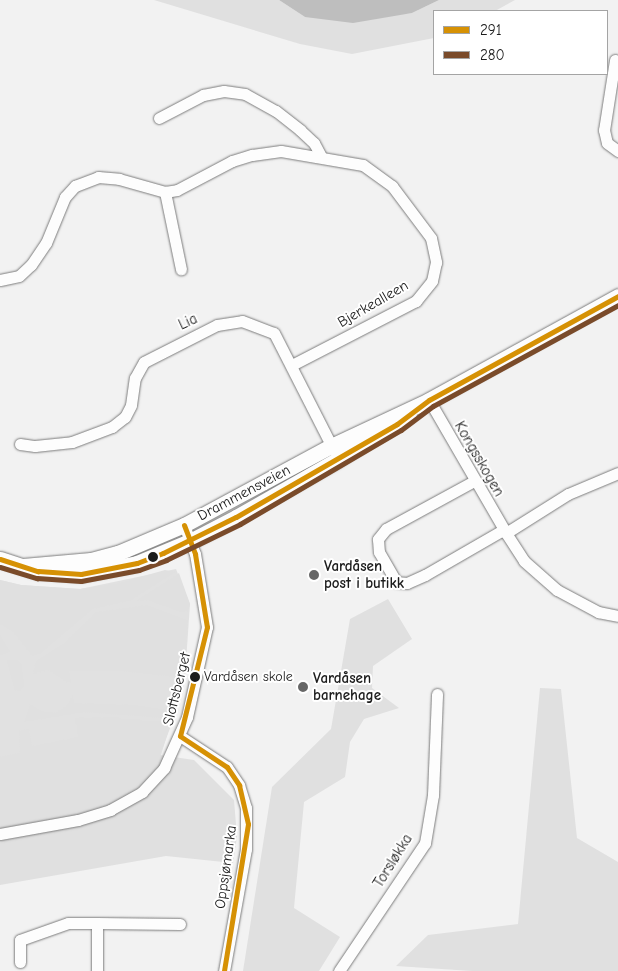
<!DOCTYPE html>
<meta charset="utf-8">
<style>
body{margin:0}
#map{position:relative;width:618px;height:971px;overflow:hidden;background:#f2f2f2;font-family:"Comic Neue",sans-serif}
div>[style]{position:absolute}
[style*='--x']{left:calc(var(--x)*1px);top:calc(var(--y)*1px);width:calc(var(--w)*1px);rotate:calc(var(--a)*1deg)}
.built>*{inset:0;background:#e1e1e1}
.green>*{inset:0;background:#e0e0e0}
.water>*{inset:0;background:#bebebe}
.roads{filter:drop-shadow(0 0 1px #7c7c7c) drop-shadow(0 0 1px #7c7c7c)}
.street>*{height:11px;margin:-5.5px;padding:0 5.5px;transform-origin:5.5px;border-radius:5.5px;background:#fdfdfd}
.secondary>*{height:15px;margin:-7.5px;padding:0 7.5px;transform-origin:7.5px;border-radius:7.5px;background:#fdfdfd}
.bus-1>*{height:5px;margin:-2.5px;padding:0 2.5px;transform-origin:2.5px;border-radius:2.5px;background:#d69104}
.bus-2>*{height:5px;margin:-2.5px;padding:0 2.5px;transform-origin:2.5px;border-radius:2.5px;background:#7a4b2a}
.dots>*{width:14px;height:14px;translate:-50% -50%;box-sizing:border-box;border:2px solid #fff;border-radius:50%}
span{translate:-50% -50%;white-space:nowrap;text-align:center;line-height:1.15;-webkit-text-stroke:4px #fff;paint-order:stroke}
.bus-label{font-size:14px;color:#1c1c1c}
.left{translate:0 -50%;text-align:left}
.street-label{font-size:15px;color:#1c1c1c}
.poi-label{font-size:15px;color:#1c1c1c;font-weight:700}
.legend{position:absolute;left:433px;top:10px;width:175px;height:65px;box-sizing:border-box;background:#fff;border:1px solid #a4a4a4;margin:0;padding:6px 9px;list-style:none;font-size:15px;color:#1c1c1c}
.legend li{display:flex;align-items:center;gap:10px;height:25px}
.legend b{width:25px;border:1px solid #a4a4a4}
</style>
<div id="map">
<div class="built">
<i style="clip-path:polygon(176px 569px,190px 604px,185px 677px,161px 755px,152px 774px,0 808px,0 580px,21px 585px,80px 589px)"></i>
</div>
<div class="green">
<i style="clip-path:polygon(154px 0,279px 0,305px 17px,384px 16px,412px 13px,439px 0,515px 0,495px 11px,434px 11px,434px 38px,352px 54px,300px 44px)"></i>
<i style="clip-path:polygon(165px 570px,175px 572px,132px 600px,93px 609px,41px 653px,32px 656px,12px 631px,0 624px,0 580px,21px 585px,80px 589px,119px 583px)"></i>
<i style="clip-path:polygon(179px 573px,190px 604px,188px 611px,181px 612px,147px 600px,136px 601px)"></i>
<i style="clip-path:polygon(388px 599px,412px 639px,373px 666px,372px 688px,399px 708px,364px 719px,350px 742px,345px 777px,304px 802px,294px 908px,340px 937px,319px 971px,243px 971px,272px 787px,331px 729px,350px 619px)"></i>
<i style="clip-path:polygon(148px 605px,188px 620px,183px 689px,175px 687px,175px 677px,122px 671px,69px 671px,71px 682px,67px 683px,49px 670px,33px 674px,36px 661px,64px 643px,96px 612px)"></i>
<i style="clip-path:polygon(0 635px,10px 652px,0 655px)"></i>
<i style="clip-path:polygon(7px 660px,17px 660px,21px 664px,24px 686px,20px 691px,15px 690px)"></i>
<i style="clip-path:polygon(540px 688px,561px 689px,577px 838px,618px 862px,618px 971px,472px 971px,396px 966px,428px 935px,518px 924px)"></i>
<i style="clip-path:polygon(73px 695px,75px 703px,134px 705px,169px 710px,171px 702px,177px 703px,162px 718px,85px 712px,24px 722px,30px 704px,42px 711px,55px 713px,66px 706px)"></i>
<i style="clip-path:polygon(109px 717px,172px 723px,160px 755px,194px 760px,234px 800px,237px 837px,233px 863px,166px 856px,0 885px,0 757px,20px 753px,19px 731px,29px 729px,32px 746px,78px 737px,75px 718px)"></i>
</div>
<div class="water">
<i style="clip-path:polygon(279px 0,439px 0,412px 13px,353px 23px,305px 17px)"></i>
</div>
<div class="roads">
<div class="street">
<i style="--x:615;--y:60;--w:71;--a:98.9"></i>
<i style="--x:604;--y:130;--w:13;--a:77"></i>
<i style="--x:607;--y:143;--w:14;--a:36"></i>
<i style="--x:159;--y:118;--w:50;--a:-27.6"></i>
<i style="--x:203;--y:95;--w:21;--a:-11"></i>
<i style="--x:224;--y:91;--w:21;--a:8"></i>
<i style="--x:245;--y:94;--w:35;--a:29"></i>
<i style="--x:276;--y:111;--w:31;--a:38"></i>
<i style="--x:300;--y:130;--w:19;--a:43"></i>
<i style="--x:314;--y:143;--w:15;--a:62"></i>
<i style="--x:165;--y:192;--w:79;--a:78.3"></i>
<i style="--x:0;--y:280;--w:19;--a:-12"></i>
<i style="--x:19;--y:276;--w:16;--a:-43"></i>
<i style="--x:31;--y:265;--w:27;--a:-56"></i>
<i style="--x:46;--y:243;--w:50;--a:-67.6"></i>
<i style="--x:65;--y:197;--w:15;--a:-48"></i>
<i style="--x:75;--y:186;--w:25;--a:-21"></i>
<i style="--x:98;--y:177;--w:21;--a:5"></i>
<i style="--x:119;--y:179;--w:48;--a:15.8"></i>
<i style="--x:165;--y:192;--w:12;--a:-9"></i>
<i style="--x:177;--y:190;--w:62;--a:-27.8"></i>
<i style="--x:232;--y:161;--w:21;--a:-17"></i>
<i style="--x:252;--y:155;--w:29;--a:-8"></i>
<i style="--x:281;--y:151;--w:83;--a:9.7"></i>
<i style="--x:363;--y:165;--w:36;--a:36"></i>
<i style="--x:392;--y:186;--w:65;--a:53.1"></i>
<i style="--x:431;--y:238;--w:25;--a:78"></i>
<i style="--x:436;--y:262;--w:19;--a:102"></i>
<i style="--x:432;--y:281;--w:26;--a:129"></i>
<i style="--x:416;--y:301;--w:140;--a:152.7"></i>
<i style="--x:429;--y:400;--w:154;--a:59.9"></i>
<i style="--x:506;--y:533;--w:73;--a:-32.2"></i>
<i style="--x:568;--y:494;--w:54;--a:-22.8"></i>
<i style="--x:20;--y:444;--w:15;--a:8"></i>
<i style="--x:35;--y:446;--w:37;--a:-6"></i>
<i style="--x:72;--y:442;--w:43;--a:-20.6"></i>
<i style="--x:112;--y:427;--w:16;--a:-38"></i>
<i style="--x:125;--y:417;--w:13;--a:-63"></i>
<i style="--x:131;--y:405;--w:27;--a:-82"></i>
<i style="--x:135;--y:378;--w:18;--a:-61"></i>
<i style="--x:144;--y:362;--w:82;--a:-26.9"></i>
<i style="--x:217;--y:325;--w:25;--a:-9"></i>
<i style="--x:242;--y:321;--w:34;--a:21"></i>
<i style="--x:274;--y:333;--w:132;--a:63"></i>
<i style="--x:474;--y:481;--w:100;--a:151.4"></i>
<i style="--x:386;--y:529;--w:13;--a:129"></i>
<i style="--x:378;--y:539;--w:13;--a:86"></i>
<i style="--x:379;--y:552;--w:34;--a:60"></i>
<i style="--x:396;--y:582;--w:11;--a:5"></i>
<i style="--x:407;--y:583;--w:20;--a:-24"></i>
<i style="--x:425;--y:575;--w:90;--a:-30"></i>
<i style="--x:506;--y:533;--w:33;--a:57"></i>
<i style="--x:524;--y:561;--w:44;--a:41.3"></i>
<i style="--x:557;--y:590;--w:47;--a:28.2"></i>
<i style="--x:598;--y:612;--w:20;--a:11"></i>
<i style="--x:180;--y:736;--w:56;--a:33.4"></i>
<i style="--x:227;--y:767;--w:22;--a:56"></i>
<i style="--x:239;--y:785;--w:24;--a:73"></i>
<i style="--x:246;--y:808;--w:41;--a:90"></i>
<i style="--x:246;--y:849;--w:124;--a:100.2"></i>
<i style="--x:0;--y:834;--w:79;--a:-10.2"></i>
<i style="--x:78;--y:820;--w:34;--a:-17"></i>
<i style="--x:110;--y:810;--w:37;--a:-29"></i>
<i style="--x:142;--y:792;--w:33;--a:-47"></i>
<i style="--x:164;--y:768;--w:56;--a:-65.7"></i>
<i style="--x:187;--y:717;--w:92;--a:-77.5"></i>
<i style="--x:207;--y:627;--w:74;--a:-99.3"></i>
<i style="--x:195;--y:554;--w:31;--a:-111"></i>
<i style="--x:20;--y:962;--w:22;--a:-90"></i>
<i style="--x:20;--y:940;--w:51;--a:-19.5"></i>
<i style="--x:68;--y:923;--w:29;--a:0"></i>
<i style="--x:97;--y:971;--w:48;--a:-90"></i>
<i style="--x:97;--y:923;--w:83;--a:0.7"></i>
<i style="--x:339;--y:971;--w:154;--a:-56.1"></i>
<i style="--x:425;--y:843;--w:49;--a:-80.5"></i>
<i style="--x:433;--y:795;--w:101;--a:-87.7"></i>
</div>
<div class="secondary">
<i style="--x:0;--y:559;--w:40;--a:18"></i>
<i style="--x:38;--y:571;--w:43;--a:4"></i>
<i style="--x:81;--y:574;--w:57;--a:-11.1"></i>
<i style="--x:137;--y:563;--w:60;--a:-22.7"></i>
<i style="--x:192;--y:540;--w:50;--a:-27.6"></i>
<i style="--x:236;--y:517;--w:117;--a:-29.6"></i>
<i style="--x:338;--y:459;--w:84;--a:-32.4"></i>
<i style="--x:23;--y:566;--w:68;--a:-5"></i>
<i style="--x:91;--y:560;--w:28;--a:-15"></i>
<i style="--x:118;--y:553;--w:72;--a:-23"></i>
<i style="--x:184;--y:525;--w:167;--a:-28.3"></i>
<i style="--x:331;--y:446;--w:108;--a:-25.1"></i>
<i style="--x:429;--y:400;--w:216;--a:-28.8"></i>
</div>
</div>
<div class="bus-1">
<i style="--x:184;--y:525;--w:31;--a:69"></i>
<i style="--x:195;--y:554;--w:74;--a:80.7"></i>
<i style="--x:207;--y:627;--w:112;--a:103.9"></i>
<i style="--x:180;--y:736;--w:56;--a:33.4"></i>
<i style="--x:227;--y:767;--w:22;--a:56"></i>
<i style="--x:239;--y:785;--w:40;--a:77"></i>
<i style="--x:248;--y:824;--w:149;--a:99.3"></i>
<i style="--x:0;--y:559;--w:40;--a:18"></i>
<i style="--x:38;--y:571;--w:43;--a:4"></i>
<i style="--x:81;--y:574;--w:57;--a:-11.1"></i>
<i style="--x:137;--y:563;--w:28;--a:-21"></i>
<i style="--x:163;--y:553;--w:81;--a:-26.3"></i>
<i style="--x:236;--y:517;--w:186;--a:-30"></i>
<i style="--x:397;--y:424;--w:40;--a:-37"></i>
<i style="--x:429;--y:400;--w:216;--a:-28.8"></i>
</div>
<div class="bus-2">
<i style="--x:0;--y:567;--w:39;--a:17"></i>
<i style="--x:37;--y:578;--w:44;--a:3.9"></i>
<i style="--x:81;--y:581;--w:59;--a:-10.7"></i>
<i style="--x:139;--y:570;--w:29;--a:-20"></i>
<i style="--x:166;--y:560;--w:82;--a:-25.9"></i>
<i style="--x:240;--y:524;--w:186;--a:-30.3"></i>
<i style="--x:401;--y:430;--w:40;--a:-37"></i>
<i style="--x:433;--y:406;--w:211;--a:-28.6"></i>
</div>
<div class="dots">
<i style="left:153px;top:557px;background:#1c1c1c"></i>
<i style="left:314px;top:575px;background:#676767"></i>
<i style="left:195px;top:677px;background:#1c1c1c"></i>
<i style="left:303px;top:687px;background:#676767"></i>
</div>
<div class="bus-label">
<span class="left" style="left:204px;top:677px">Vardåsen skole</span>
</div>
<div class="street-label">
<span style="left:373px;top:304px;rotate:-30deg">Bjerkealleen</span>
<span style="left:188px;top:322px;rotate:-25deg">Lia</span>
<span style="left:479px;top:459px;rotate:60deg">Kongsskogen</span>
<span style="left:244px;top:493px;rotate:-28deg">Drammensveien</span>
<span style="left:177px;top:689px;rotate:-76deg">Slottsberget</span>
<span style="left:393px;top:861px;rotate:-58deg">Torsløkka</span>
<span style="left:226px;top:867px;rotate:-82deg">Oppsjømarka</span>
</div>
<div class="poi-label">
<span class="left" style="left:324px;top:575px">Vardåsen<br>post i butikk</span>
<span class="left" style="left:313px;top:687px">Vardåsen<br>barnehage</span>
</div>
<ul class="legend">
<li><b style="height:6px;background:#d69104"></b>291</li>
<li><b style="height:6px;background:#7a4b2a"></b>280</li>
</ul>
</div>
